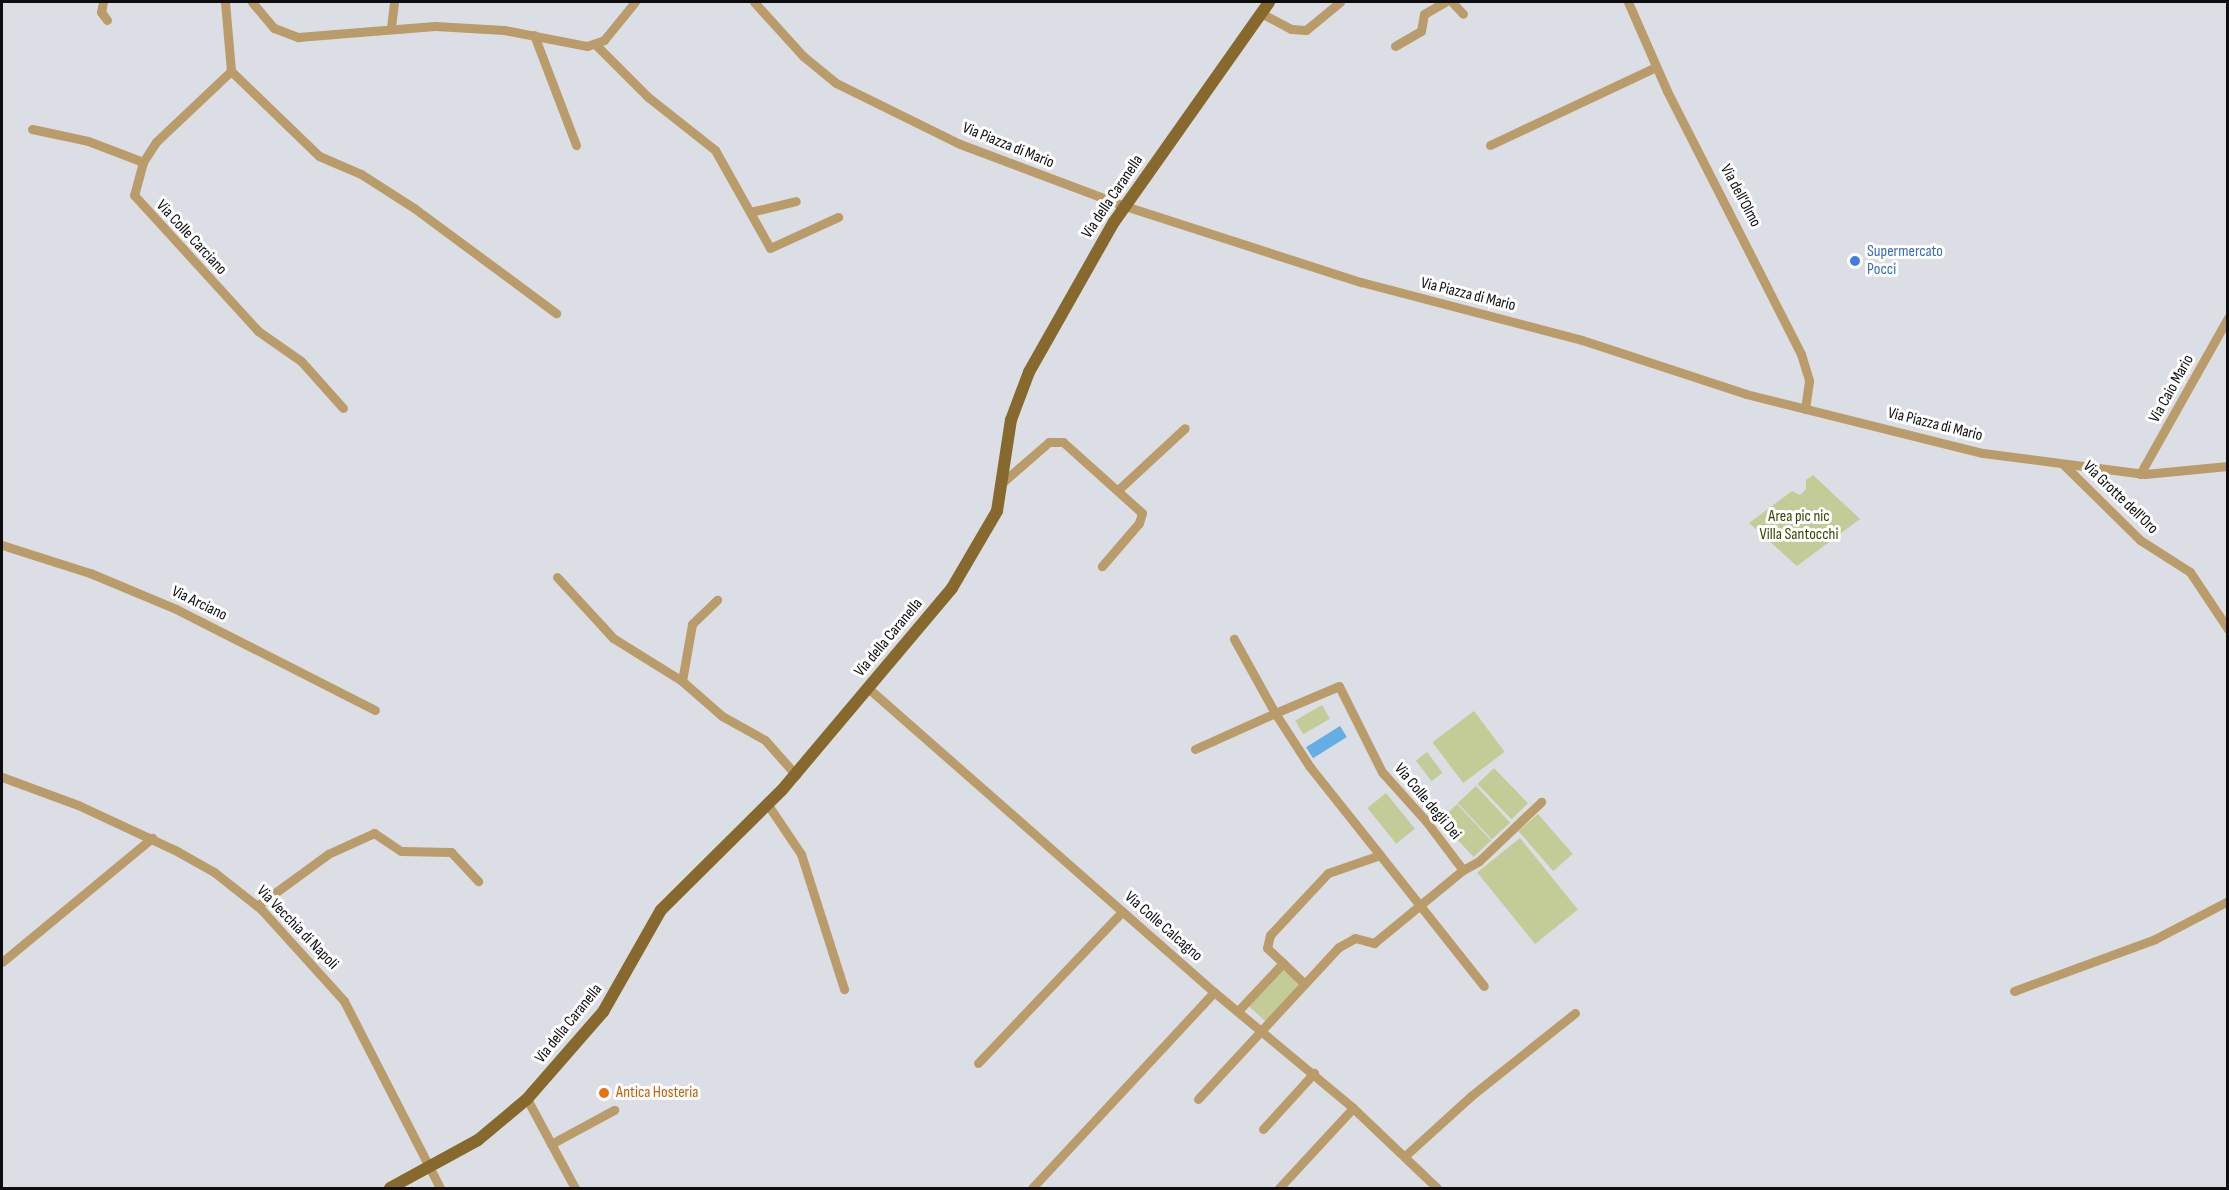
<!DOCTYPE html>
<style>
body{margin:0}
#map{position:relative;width:2229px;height:1190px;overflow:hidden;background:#dcdee5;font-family:"Sofia Sans Condensed",sans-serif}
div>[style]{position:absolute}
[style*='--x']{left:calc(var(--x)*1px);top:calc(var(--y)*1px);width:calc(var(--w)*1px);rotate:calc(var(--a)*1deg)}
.green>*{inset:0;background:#c3cc96;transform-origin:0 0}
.water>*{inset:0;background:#64ade5;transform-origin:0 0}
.minor>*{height:9px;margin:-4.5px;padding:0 4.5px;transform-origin:4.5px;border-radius:4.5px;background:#b99c69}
.major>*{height:12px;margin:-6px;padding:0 6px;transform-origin:6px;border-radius:6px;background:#87682d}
.dots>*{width:16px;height:16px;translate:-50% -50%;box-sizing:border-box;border:3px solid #fff;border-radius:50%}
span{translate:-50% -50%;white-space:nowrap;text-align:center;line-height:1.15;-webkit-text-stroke:6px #fff;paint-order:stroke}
.street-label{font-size:16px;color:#0d0d10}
.shop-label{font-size:16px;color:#366cbe}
.left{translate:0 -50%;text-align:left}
.park-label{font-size:16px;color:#3d4400}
.food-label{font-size:16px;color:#c56008}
.frame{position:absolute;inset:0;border:3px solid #0d0d10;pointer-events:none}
</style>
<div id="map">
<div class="green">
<i style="clip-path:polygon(1813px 475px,1860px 519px,1797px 566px,1749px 523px,1792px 491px,1800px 495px,1806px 489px,1806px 480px)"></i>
<i style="left:1322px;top:705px;width:16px;height:31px;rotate:60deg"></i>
<i style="left:1474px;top:711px;width:51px;height:52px;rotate:53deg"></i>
<i style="left:1427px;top:752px;width:26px;height:14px;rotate:53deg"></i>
<i style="left:1494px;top:768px;width:49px;height:23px;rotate:46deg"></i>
<i style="left:1476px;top:786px;width:50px;height:25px;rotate:47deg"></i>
<i style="left:1386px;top:793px;width:46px;height:24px;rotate:51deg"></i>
<i style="left:1457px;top:804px;width:50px;height:24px;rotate:47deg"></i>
<i style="left:1538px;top:814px;width:53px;height:26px;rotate:49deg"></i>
<i style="left:1520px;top:838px;width:92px;height:55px;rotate:51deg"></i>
<i style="left:1283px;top:967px;width:24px;height:52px;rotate:42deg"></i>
</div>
<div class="water">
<i style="left:1340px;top:726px;width:13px;height:40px;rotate:58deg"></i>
</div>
<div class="minor">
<i style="--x:103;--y:2;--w:10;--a:101"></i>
<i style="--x:101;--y:12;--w:10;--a:53"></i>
<i style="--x:225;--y:2;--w:69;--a:85"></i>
<i style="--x:231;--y:71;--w:103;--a:136.6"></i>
<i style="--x:156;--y:142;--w:24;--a:123"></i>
<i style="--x:143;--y:162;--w:34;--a:105"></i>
<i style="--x:134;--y:195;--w:184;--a:47.6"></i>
<i style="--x:258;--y:331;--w:52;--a:34.9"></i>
<i style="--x:301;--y:361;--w:63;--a:48.2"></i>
<i style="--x:252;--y:2;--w:34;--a:50"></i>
<i style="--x:274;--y:28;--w:26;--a:21"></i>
<i style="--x:298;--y:37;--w:137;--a:-4.6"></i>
<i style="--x:435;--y:26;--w:69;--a:3.3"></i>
<i style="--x:504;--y:30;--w:85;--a:10.9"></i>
<i style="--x:587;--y:46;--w:18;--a:-19"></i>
<i style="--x:604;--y:40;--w:49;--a:-50.8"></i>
<i style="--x:754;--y:2;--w:73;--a:47.8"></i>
<i style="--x:803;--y:56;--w:43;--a:39.3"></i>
<i style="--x:836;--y:83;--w:138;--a:26.2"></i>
<i style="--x:960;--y:144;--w:176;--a:20.6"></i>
<i style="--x:1125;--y:206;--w:248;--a:17.9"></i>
<i style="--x:1361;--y:282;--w:228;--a:14.7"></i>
<i style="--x:1582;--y:340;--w:173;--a:18.2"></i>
<i style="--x:1746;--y:394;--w:244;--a:14"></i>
<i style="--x:1983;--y:453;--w:163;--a:7.4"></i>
<i style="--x:2145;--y:474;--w:83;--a:-5.5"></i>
<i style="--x:1452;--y:2;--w:16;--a:47"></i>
<i style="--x:1628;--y:2;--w:97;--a:66.3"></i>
<i style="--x:1667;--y:91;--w:295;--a:63"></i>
<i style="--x:1801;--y:354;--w:28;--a:73"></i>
<i style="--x:1809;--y:381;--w:28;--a:98"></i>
<i style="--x:1261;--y:13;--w:34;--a:28"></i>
<i style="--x:1291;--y:29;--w:15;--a:4"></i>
<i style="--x:1306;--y:30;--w:44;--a:-39.5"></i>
<i style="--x:391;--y:27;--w:25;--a:-83"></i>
<i style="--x:534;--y:35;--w:118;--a:69.1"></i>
<i style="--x:596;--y:45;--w:74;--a:45"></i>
<i style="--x:648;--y:97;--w:85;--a:38.3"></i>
<i style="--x:715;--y:150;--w:112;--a:60.7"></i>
<i style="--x:770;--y:248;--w:75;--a:-24.5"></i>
<i style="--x:1395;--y:46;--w:30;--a:-30"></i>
<i style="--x:1421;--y:31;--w:17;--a:-80"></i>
<i style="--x:1424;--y:14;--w:24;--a:-30"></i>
<i style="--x:231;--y:71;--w:122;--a:44"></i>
<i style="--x:319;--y:156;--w:46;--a:23.2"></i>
<i style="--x:361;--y:174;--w:63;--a:32.7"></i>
<i style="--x:414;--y:208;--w:177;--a:36.5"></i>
<i style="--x:32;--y:129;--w:57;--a:12.1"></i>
<i style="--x:88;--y:141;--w:59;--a:20.9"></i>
<i style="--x:1490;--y:145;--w:183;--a:-25.2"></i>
<i style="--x:750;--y:212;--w:47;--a:-13.4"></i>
<i style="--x:2064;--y:465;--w:107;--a:44.6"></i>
<i style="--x:2140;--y:540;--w:59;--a:32.6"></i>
<i style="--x:2190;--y:572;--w:69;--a:56.3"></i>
<i style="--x:2140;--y:474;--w:179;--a:-60.6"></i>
<i style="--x:1004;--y:481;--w:60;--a:-40.9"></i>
<i style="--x:1049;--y:442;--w:14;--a:0"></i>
<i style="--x:1063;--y:442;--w:106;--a:41.9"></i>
<i style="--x:1142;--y:513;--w:10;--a:107"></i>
<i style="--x:1139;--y:523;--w:57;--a:130.7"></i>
<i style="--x:1118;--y:490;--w:91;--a:-42.8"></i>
<i style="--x:2;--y:545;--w:92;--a:17.7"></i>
<i style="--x:90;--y:573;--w:93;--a:22.7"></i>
<i style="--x:176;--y:609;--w:223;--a:26.9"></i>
<i style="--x:557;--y:577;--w:83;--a:47.4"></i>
<i style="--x:613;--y:638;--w:81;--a:31.9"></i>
<i style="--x:682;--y:681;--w:53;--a:41.2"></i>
<i style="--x:722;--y:716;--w:49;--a:29.2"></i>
<i style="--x:765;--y:740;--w:47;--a:48.5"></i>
<i style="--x:682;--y:681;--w:58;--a:-80"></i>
<i style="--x:692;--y:624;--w:35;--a:-44"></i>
<i style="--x:868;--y:688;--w:461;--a:41.3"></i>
<i style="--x:1214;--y:992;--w:181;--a:39.8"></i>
<i style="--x:1353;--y:1108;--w:116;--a:43.6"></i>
<i style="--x:1195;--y:749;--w:88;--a:-24.2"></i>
<i style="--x:1275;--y:713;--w:85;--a:-119"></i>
<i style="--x:2;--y:777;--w:81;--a:20.2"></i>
<i style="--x:78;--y:805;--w:107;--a:24.9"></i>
<i style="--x:175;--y:850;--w:45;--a:29.4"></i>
<i style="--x:214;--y:872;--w:60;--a:38.2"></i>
<i style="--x:261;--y:909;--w:124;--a:47.9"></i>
<i style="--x:344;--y:1001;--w:210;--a:62.8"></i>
<i style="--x:768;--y:805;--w:59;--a:56"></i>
<i style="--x:801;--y:854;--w:142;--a:72.3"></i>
<i style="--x:1380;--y:855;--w:167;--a:51.6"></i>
<i style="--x:1463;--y:870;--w:18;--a:-29"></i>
<i style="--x:1479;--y:861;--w:86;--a:-43.6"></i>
<i style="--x:257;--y:906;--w:88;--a:-36.2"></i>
<i style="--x:328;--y:854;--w:51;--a:-24.5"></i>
<i style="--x:374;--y:833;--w:32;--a:34"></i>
<i style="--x:401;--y:851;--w:50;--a:1.1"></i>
<i style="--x:451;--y:852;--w:40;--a:47"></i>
<i style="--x:2;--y:962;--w:195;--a:-39.6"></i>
<i style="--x:1283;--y:963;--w:29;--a:44"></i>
<i style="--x:2014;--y:991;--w:150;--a:-20.2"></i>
<i style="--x:2155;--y:939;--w:82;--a:-27.5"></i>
<i style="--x:978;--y:1063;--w:209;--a:-46.4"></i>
<i style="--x:527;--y:1099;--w:101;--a:61.7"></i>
<i style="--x:1198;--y:1099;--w:207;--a:-47.2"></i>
<i style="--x:1339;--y:947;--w:18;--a:-29"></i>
<i style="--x:1355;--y:938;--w:20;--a:15"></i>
<i style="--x:1374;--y:943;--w:115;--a:-39.4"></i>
<i style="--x:1463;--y:870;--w:61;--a:-127.1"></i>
<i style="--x:1426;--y:821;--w:66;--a:-131.9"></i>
<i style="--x:1382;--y:772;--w:96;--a:-116.6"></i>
<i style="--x:1339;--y:686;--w:69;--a:157.1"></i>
<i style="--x:1275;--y:713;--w:64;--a:57.1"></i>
<i style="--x:1310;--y:767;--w:112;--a:51.5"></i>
<i style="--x:1380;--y:855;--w:55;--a:160.9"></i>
<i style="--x:1328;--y:873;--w:85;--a:133.1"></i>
<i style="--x:1270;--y:935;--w:13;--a:103"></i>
<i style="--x:1267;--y:948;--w:22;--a:43"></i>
<i style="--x:1283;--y:963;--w:66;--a:133.2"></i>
<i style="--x:1263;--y:1129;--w:76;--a:-47.7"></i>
<i style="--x:551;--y:1144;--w:72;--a:-28.4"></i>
<i style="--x:1406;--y:1155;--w:88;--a:-42.2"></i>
<i style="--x:1471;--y:1096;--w:133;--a:-38.6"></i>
<i style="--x:1032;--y:1188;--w:267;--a:-47.1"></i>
<i style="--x:1279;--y:1188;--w:109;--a:-47.2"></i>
</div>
<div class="major">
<i style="--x:390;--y:1188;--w:100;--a:-28.6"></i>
<i style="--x:478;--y:1140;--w:64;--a:-39.9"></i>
<i style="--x:527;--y:1099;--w:116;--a:-48.9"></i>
<i style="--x:603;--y:1012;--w:117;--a:-60.4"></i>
<i style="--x:661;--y:910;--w:170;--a:-44.8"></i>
<i style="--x:782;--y:790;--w:264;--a:-49.9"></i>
<i style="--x:952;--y:588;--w:89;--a:-59.7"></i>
<i style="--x:997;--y:511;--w:92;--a:-81.3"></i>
<i style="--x:1011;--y:420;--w:51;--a:-69.4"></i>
<i style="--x:1029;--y:372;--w:172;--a:-60.5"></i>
<i style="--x:1114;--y:222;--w:269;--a:-54.8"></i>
</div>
<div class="dots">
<i style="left:1855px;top:261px;background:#3f7fe0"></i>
<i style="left:604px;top:1093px;background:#e8710a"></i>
</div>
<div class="street-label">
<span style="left:1008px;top:146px;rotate:22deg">Via Piazza di Mario</span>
<span style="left:1740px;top:196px;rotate:62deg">Via dell'Olmo</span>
<span style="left:1113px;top:197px;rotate:-56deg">Via della Caranella</span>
<span style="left:191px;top:238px;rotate:47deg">Via Colle Carciano</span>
<span style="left:1468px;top:295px;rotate:14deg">Via Piazza di Mario</span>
<span style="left:2172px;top:389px;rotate:-61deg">Via Caio Mario</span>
<span style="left:1935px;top:425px;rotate:14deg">Via Piazza di Mario</span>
<span style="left:2120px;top:498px;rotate:44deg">Via Grotte dell'Oro</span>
<span style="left:199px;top:604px;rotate:26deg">Via Arciano</span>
<span style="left:889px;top:638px;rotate:-50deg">Via della Caranella</span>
<span style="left:1427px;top:802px;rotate:50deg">Via Colle degli Dei</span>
<span style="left:1163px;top:927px;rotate:41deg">Via Colle Calcagno</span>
<span style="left:297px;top:928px;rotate:46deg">Via Vecchia di Napoli</span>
<span style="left:569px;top:1024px;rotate:-51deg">Via della Caranella</span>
</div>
<div class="shop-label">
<span class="left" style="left:1867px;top:261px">Supermercato<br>Pocci</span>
</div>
<div class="park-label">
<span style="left:1799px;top:526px">Area pic nic<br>Villa Santocchi</span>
</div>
<div class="food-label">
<span class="left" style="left:616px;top:1093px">Antica Hosteria</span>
</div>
<div class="frame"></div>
</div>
